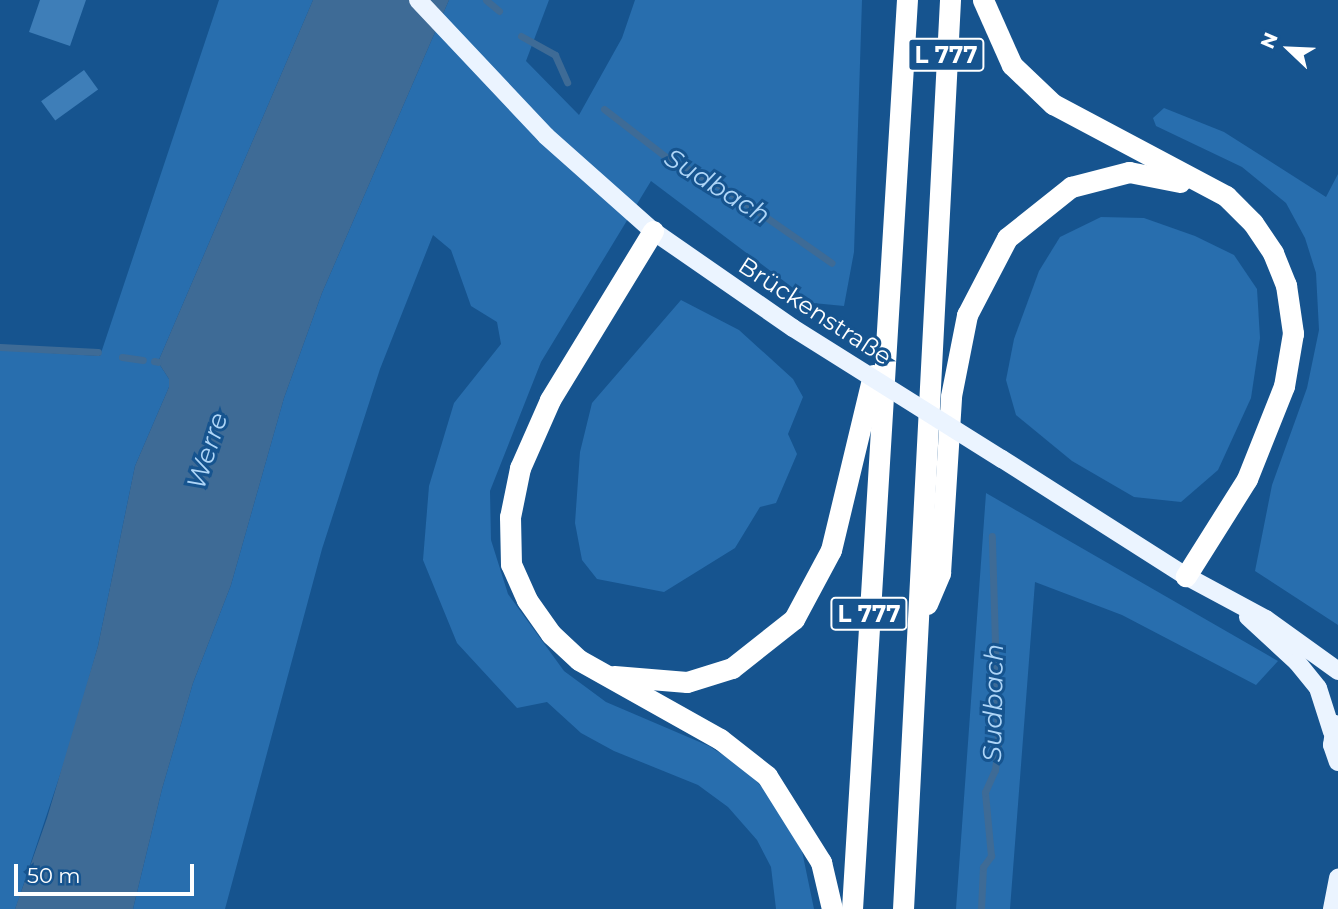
<!DOCTYPE html>
<meta charset="utf-8">
<style>
body{margin:0}
#map{position:relative;width:1338px;height:909px;overflow:hidden;background:#16548f;font-family:Montserrat,sans-serif}
div>[style]{position:absolute}
[style*='--x']{left:calc(var(--x)*1px);top:calc(var(--y)*1px);width:calc(var(--w)*1px);rotate:calc(var(--a)*1deg)}
.green>*{inset:0;background:#286eae}
.water>*{inset:0;background:#3e6b96}
.stream>*{height:7px;margin:-3.5px;padding:0 3.5px;transform-origin:3.5px;border-radius:3.5px;background:#3e6b96}
.building>*{inset:0;background:#3e7eb8;transform-origin:0 0}
.major>*{height:18px;margin:-9px;padding:0 9px;transform-origin:9px;border-radius:9px;background:#ebf4ff}
.highway>*{height:21px;margin:-10.5px;padding:0 10.5px;transform-origin:10.5px;border-radius:10.5px;background:#fff}
.major-bridge>*{height:18px;margin:-9px;padding:0 9px;transform-origin:9px;border-radius:9px;background:#ebf4ff}
span{translate:-50% -50%;white-space:nowrap;text-align:center;line-height:1.15;-webkit-text-stroke:6px #16548f;paint-order:stroke}
.shield-label span{padding:2px 5px;background:#16548f;border:2px solid;border-radius:5px;-webkit-text-stroke-width:0}
.shield-label{font-size:23px;color:#fff;font-weight:700}
.street-label{font-size:24px;color:#fff}
.water-label{font-size:26px;color:#aed5f7;font-style:italic}
.north{position:absolute;left:1254px;top:14px;width:70px;height:70px;-webkit-text-stroke:5px #16548f;paint-order:stroke;rotate:293deg;font-size:19px;font-weight:700;line-height:28px;text-align:center;color:#fff}
.north::after{content:'';display:block;margin:auto;width:24px;height:32px;background:#fff;clip-path:polygon(50% 0,100% 100%,50% 72%,0 100%)}
.scale{position:absolute;left:14px;top:864px;width:180px;height:32px;box-sizing:border-box;border:4px solid #fff;border-top:0;padding-left:9px;font-size:21px;line-height:24px;white-space:nowrap;color:#fff;-webkit-text-stroke:5px #16548f;paint-order:stroke}
</style>
<div id="map">
<div class="green">
<i style="clip-path:polygon(219px 0,313px 0,158px 362px,169px 379px,169px 387px,135px 466px,98px 646px,71px 742px,17px 904px,15px 909px,0 909px,0 350px,100px 356px)"></i>
<i style="clip-path:polygon(449px 0,549px 0,526px 61px,579px 115px,622px 38px,635px 0,862px 0,854px 252px,844px 306px,813px 303px,651px 181px,541px 362px,490px 491px,491px 540px,508px 594px,564px 671px,606px 702px,709px 746px,745px 769px,766px 791px,802px 851px,814px 909px,776px 909px,771px 867px,757px 840px,728px 807px,698px 785px,614px 751px,581px 733px,547px 702px,517px 708px,457px 643px,423px 560px,429px 486px,454px 403px,501px 344px,497px 322px,471px 306px,451px 250px,433px 235px,380px 369px,322px 549px,225px 909px,133px 909px,162px 789px,193px 683px,231px 585px,284px 398px,322px 293px)"></i>
<i style="clip-path:polygon(1164px 108px,1224px 132px,1326px 197px,1338px 174px,1338px 625px,1255px 571px,1272px 485px,1307px 388px,1319px 330px,1316px 273px,1305px 238px,1286px 203px,1242px 167px,1156px 126px,1153px 118px)"></i>
<i style="clip-path:polygon(1101px 217px,1144px 218px,1195px 236px,1234px 255px,1257px 289px,1260px 338px,1251px 398px,1218px 470px,1181px 502px,1134px 497px,1072px 461px,1016px 415px,1006px 380px,1014px 339px,1039px 271px,1060px 237px)"></i>
<i style="clip-path:polygon(681px 300px,739px 330px,793px 379px,803px 397px,788px 434px,797px 454px,776px 503px,760px 507px,735px 548px,664px 592px,597px 579px,582px 560px,575px 523px,580px 452px,592px 403px)"></i>
<i style="clip-path:polygon(986px 493px,1278px 661px,1256px 685px,1122px 615px,1035px 582px,1010px 909px,956px 909px)"></i>
</div>
<div class="water">
<i style="clip-path:polygon(313px 0,449px 0,322px 293px,284px 398px,231px 585px,193px 683px,162px 789px,133px 909px,15px 909px,47px 818px,98px 646px,135px 466px,169px 387px,169px 379px,158px 362px)"></i>
</div>
<div class="stream">
<i style="--x:486;--y:0;--w:17;--a:40"></i>
<i style="--x:521;--y:36;--w:39;--a:29"></i>
<i style="--x:555;--y:55;--w:30;--a:66"></i>
<i style="--x:604;--y:109;--w:78;--a:37.7"></i>
<i style="--x:666;--y:157;--w:66;--a:28.1"></i>
<i style="--x:724;--y:188;--w:131;--a:34.8"></i>
<i style="--x:0;--y:347;--w:98;--a:2.9"></i>
<i style="--x:122;--y:357;--w:21;--a:8"></i>
<i style="--x:154;--y:361;--w:4;--a:14"></i>
<i style="--x:981;--y:909;--w:42;--a:-87.3"></i>
<i style="--x:983;--y:867;--w:14;--a:-54"></i>
<i style="--x:991;--y:856;--w:64;--a:-95.4"></i>
<i style="--x:985;--y:792;--w:24;--a:-66"></i>
<i style="--x:995;--y:770;--w:26;--a:-83"></i>
<i style="--x:998;--y:744;--w:208;--a:-91.7"></i>
</div>
<div class="building">
<i style="clip-path:polygon(40px 0,86px 0,70px 46px,29px 32px)"></i>
<i style="left:84px;top:70px;width:24px;height:53px;rotate:54deg"></i>
</div>
<div class="major">
<i style="--x:418;--y:0;--w:187;--a:46.7"></i>
<i style="--x:546;--y:136;--w:143;--a:41.6"></i>
<i style="--x:653;--y:231;--w:170;--a:34.7"></i>
<i style="--x:1002;--y:459;--w:218;--a:32.5"></i>
<i style="--x:1186;--y:576;--w:91;--a:28.3"></i>
<i style="--x:1266;--y:619;--w:89;--a:35.8"></i>
<i style="--x:1248;--y:617;--w:67;--a:42.6"></i>
<i style="--x:1297;--y:662;--w:33;--a:51"></i>
<i style="--x:1318;--y:688;--w:46;--a:72.3"></i>
<i style="--x:1335;--y:724;--w:21;--a:98"></i>
<i style="--x:1332;--y:745;--w:18;--a:71"></i>
<i style="--x:1332;--y:909;--w:32;--a:-79"></i>
</div>
<div class="highway">
<i style="--x:983;--y:0;--w:71;--a:66"></i>
<i style="--x:1012;--y:65;--w:57;--a:43.6"></i>
<i style="--x:1053;--y:104;--w:196;--a:28"></i>
<i style="--x:1226;--y:196;--w:38;--a:45"></i>
<i style="--x:1253;--y:223;--w:36;--a:56"></i>
<i style="--x:1273;--y:253;--w:35;--a:68"></i>
<i style="--x:1286;--y:285;--w:49;--a:81.7"></i>
<i style="--x:1293;--y:333;--w:54;--a:99.6"></i>
<i style="--x:1284;--y:386;--w:100;--a:111.7"></i>
<i style="--x:1247;--y:479;--w:115;--a:122.2"></i>
<i style="--x:653;--y:231;--w:198;--a:121.4"></i>
<i style="--x:550;--y:400;--w:74;--a:113.8"></i>
<i style="--x:520;--y:468;--w:50;--a:101.5"></i>
<i style="--x:510;--y:517;--w:47;--a:88.8"></i>
<i style="--x:511;--y:564;--w:39;--a:66"></i>
<i style="--x:527;--y:600;--w:42;--a:54.8"></i>
<i style="--x:551;--y:634;--w:38;--a:43"></i>
<i style="--x:579;--y:660;--w:162;--a:29.3"></i>
<i style="--x:720;--y:739;--w:60;--a:38.2"></i>
<i style="--x:767;--y:776;--w:102;--a:57.9"></i>
<i style="--x:821;--y:862;--w:48;--a:76.8"></i>
<i style="--x:927;--y:604;--w:34;--a:-67"></i>
<i style="--x:940;--y:573;--w:177;--a:-86.4"></i>
<i style="--x:951;--y:396;--w:83;--a:-78.8"></i>
<i style="--x:967;--y:315;--w:87;--a:-62.5"></i>
<i style="--x:1007;--y:238;--w:82;--a:-38.6"></i>
<i style="--x:1071;--y:187;--w:60;--a:-14.5"></i>
<i style="--x:1129;--y:172;--w:52;--a:11.1"></i>
<i style="--x:614;--y:676;--w:73;--a:4.7"></i>
<i style="--x:687;--y:682;--w:47;--a:-17.3"></i>
<i style="--x:732;--y:668;--w:79;--a:-38.3"></i>
<i style="--x:794;--y:619;--w:78;--a:-61.8"></i>
<i style="--x:831;--y:550;--w:180;--a:-76.5"></i>
<i style="--x:852;--y:909;--w:911;--a:-86.54"></i>
<i style="--x:903;--y:909;--w:910;--a:-87.04"></i>
</div>
<div class="major-bridge">
<i style="--x:793;--y:328;--w:247;--a:32.1"></i>
</div>
<div class="shield-label">
<span style="left:946px;top:55px">L 777</span>
<span style="left:869px;top:614px">L 777</span>
</div>
<div class="street-label">
<span style="left:815px;top:311px;rotate:33deg">Brückenstraße</span>
</div>
<div class="water-label">
<span style="left:717px;top:187px;rotate:32deg">Sudbach</span>
<span style="left:208px;top:451px;rotate:-72deg">Werre</span>
<span style="left:994px;top:703px;rotate:-89deg">Sudbach</span>
</div>
<div class="north">N</div>
<div class="scale">50 m</div>
</div>
